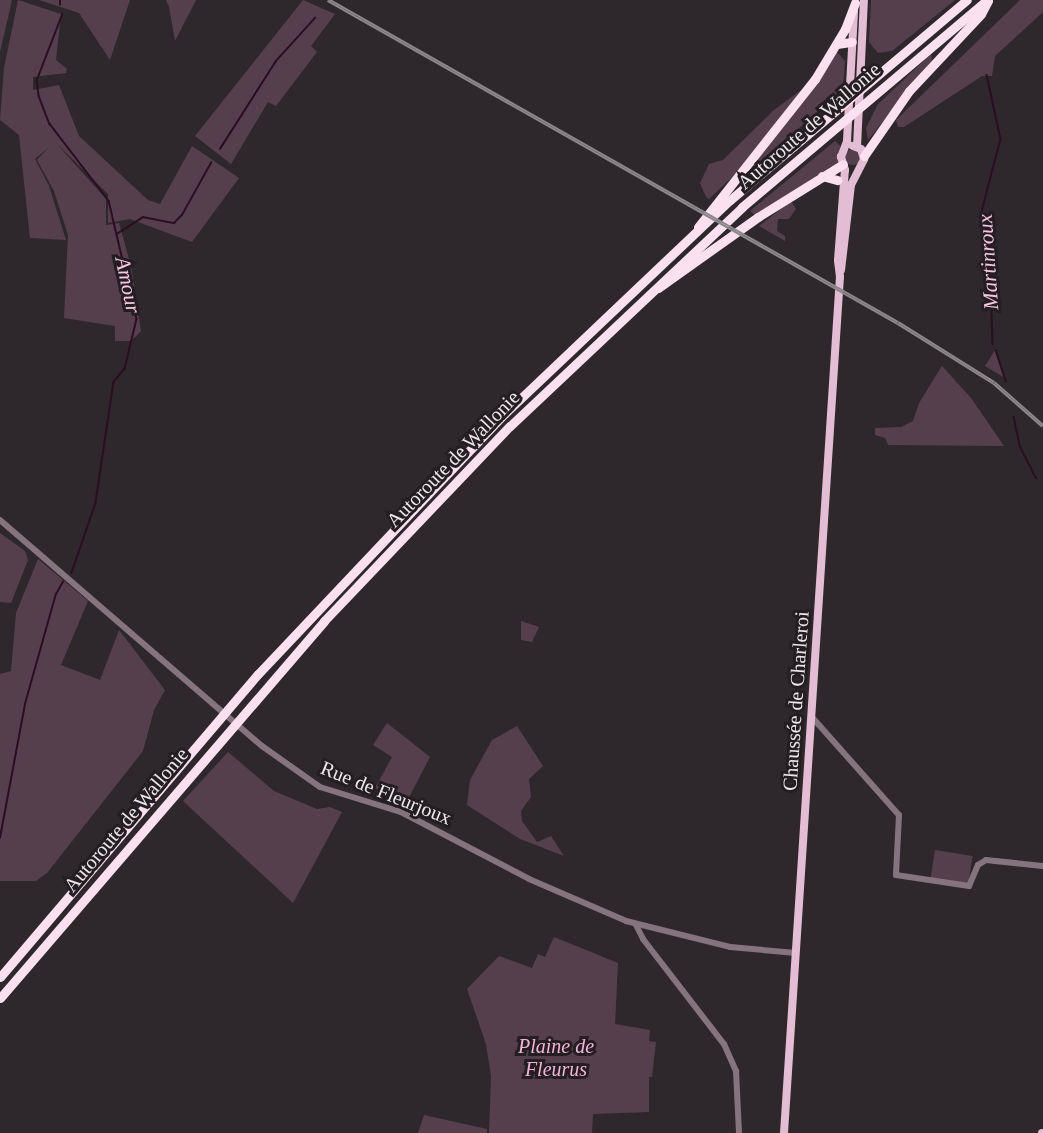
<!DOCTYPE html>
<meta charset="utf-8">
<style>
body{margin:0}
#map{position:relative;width:1043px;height:1133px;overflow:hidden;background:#2e282c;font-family:"Times New Roman",serif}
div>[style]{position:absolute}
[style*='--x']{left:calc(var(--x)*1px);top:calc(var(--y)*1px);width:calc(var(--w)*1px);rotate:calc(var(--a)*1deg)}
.green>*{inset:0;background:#563f4d;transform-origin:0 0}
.round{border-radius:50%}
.stream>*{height:1.5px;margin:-0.75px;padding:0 0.75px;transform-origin:0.75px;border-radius:0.75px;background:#2c0d22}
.minor>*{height:6px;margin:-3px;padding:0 3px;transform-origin:3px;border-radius:3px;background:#85737e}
.major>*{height:8px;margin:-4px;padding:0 4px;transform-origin:4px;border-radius:4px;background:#e2bdd3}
.highway>*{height:9px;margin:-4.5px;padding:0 4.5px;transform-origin:4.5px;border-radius:4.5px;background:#fbe0f0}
.rail>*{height:4px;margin-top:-2px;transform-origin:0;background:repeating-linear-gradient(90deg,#241e22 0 4.5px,#8c878a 0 9px);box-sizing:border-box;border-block:2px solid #8c878a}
span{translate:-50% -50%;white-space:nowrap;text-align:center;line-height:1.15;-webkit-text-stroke:6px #241e22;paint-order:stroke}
.street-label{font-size:20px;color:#ece8ea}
.park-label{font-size:20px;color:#f3b3db;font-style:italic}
.water-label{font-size:21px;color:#fac6e6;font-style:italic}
</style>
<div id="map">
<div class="green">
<i style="clip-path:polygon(0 0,12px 0,0 52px)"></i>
<i style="clip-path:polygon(18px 0,61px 14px,56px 60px,67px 69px,66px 73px,33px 77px,33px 90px,59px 85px,79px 136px,148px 200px,160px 204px,192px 146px,239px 178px,192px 242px,130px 219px,108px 223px,108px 194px,55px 142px,106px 199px,106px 225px,119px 223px,131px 266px,141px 331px,131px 341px,115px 341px,115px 326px,64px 318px,68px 235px,54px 191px,37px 160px,49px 147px,35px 159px,49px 186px,66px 240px,30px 238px,19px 135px,0 120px,4px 68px)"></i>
<i style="clip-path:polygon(39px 0,130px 0,110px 60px,79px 13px)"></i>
<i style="clip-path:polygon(166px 0,196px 0,175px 41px,169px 7px)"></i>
<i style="clip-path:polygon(303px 0,335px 14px,311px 46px,317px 52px,276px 106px,268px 102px,231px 164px,195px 136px)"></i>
<i style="clip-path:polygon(871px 0,955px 0,892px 51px,878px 53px,869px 42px)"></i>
<i style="clip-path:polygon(1020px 0,1043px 0,1043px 12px,995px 56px,992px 76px,982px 76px,904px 127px,898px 127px,896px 120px)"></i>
<i style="clip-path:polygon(837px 52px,845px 61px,843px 88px,755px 168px,753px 164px)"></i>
<i style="clip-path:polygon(931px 54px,932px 61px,868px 140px,866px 128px,878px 104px)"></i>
<i style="clip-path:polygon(801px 90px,744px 166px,709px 199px,706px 197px,700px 183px,709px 164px,723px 160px,774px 110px)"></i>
<i style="clip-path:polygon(835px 141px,840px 146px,838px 162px,755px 215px,750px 211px)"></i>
<i class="round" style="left:845px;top:149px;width:16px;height:16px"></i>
<i style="clip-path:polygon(791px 201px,796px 209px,789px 219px,778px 219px,777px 231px,785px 236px,785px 241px,759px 226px)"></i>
<i style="clip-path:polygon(995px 350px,1005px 378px,985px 366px)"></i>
<i style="clip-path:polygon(942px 366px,971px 398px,1004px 446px,888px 445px,885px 438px,875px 435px,875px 428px,901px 427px,913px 421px,919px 403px)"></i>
<i style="clip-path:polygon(0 533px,25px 551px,28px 560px,11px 603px,0 602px)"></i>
<i style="clip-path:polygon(38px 559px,88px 601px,61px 665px,100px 680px,119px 630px,165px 690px,154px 710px,143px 751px,47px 873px,36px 881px,0 881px,0 674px,11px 671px,16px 613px)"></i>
<i style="clip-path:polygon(521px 621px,539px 627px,532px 642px,521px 640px)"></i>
<i style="clip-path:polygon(387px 723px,430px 757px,406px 803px,375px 788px,392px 757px,373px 745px)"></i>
<i style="clip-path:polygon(517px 726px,543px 766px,529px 779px,531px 797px,521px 811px,522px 821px,537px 842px,551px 836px,564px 856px,520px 839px,467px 805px,470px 780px,492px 740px)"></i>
<i style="clip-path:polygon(228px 752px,274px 791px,317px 809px,330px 807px,342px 812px,293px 903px,183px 801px)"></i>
<i style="left:935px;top:850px;width:38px;height:28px;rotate:9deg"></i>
<i style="clip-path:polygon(554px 937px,618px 963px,615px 1024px,650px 1030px,649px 1041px,656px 1042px,652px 1077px,649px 1077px,649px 1112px,593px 1114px,592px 1133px,489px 1133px,491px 1076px,486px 1044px,467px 989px,499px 956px,532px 968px,538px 954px,545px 957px)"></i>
<i style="clip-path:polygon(424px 1115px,487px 1129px,487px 1133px,418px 1133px)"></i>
</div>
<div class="stream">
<i style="--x:60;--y:5;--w:5;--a:-90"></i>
<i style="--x:63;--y:14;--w:72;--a:111.2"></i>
<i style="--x:37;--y:81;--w:15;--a:82"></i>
<i style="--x:39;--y:96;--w:30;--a:69"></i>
<i style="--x:50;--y:124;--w:97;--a:52.5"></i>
<i style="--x:109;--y:201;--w:121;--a:76.7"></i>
<i style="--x:137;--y:319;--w:51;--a:103.5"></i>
<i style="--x:125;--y:369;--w:17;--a:130"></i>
<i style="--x:114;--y:382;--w:122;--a:98.5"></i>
<i style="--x:96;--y:503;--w:74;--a:108.9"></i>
<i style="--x:987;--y:75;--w:66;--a:77.7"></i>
<i style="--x:1001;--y:139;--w:75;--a:104.6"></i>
<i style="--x:982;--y:212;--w:70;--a:82.6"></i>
<i style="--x:991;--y:281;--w:63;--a:88.2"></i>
<i style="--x:220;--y:149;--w:104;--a:-57.5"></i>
<i style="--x:276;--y:61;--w:58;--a:-47.8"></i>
<i style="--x:117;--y:234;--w:31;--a:-33"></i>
<i style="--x:143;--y:217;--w:32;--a:11"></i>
<i style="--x:174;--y:223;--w:11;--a:-45"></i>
<i style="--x:182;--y:215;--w:60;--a:-60.9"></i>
<i style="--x:996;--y:350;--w:33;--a:72"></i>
<i style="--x:1014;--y:417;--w:30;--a:78"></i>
<i style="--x:1020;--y:446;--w:36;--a:63"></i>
<i style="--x:0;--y:838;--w:136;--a:-79.4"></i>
<i style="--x:25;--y:704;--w:114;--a:-74.3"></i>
<i style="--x:56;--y:594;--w:14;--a:-60"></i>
</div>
<div class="minor">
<i style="--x:0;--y:520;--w:346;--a:40.8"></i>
<i style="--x:262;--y:746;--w:71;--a:35.3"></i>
<i style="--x:320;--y:787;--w:85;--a:17.2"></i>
<i style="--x:401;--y:812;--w:144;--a:27.6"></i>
<i style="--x:529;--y:879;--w:106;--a:23.4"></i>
<i style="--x:626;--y:921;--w:107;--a:14"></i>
<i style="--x:730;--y:947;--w:66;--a:5.2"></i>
<i style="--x:811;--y:716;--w:132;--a:48.4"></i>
<i style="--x:899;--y:815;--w:60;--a:92.9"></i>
<i style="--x:896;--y:875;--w:74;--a:8.6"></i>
<i style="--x:969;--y:886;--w:23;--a:-67"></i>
<i style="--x:978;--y:865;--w:9;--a:-32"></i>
<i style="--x:986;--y:860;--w:57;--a:6"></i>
<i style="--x:636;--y:925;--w:16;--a:63"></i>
<i style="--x:643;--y:939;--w:133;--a:52.4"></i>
<i style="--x:724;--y:1044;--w:30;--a:66"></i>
<i style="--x:736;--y:1071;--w:62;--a:87.2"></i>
</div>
<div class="major">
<i style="--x:857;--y:147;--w:147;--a:-87.3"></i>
<i style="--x:841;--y:270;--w:86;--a:-83.3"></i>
<i style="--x:851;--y:185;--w:29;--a:-63"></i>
<i style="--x:864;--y:159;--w:10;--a:-107"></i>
<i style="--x:861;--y:149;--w:9;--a:-159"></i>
<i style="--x:784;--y:1133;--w:858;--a:-86.26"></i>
<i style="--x:840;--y:277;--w:17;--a:-97"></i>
<i style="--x:838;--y:260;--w:90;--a:-85.6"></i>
<i style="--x:845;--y:170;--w:14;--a:-107"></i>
<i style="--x:841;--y:157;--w:17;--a:-69"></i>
<i style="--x:847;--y:141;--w:131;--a:-86.9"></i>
<i style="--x:1042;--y:1133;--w:1;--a:0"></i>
</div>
<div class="highway">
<i style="--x:837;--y:44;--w:15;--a:-8"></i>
<i style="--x:864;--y:156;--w:79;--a:-55.3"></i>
<i style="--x:909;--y:91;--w:105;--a:-46.9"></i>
<i style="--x:981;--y:14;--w:15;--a:-62"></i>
<i style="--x:822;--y:176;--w:16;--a:15"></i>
<i style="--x:698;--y:227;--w:189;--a:-51.7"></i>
<i style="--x:815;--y:79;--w:58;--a:-59"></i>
<i style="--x:845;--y:29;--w:28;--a:-69"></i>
<i style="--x:658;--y:288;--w:123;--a:-35.4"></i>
<i style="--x:758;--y:217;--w:100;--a:-31.9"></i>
<i style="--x:0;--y:977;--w:398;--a:-49.6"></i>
<i style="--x:258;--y:674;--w:354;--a:-46.6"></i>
<i style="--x:501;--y:417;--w:315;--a:-43.5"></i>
<i style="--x:730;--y:200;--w:310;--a:-40.2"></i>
<i style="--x:0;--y:998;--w:497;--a:-49.3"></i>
<i style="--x:324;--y:621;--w:269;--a:-46.4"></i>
<i style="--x:510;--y:426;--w:319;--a:-43.3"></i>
<i style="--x:742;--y:207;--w:321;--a:-40.2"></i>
</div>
<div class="rail">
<i style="--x:328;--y:0;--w:655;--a:29.54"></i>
<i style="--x:898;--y:323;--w:113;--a:32"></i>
<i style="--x:994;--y:383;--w:65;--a:41.3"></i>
</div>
<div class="street-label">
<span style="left:809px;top:126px;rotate:-41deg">Autoroute de Wallonie</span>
<span style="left:453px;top:459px;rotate:-46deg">Autoroute de Wallonie</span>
<span style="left:796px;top:701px;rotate:-86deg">Chaussée de Charleroi</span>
<span style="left:386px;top:793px;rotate:22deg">Rue de Fleurjoux</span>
<span style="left:126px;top:820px;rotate:-50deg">Autoroute de Wallonie</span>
</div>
<div class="park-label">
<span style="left:556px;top:1058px">Plaine de<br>Fleurus</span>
</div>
<div class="water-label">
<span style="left:988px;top:262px;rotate:-94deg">Martinroux</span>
<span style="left:128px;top:285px;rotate:78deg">Amour</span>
</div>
</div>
